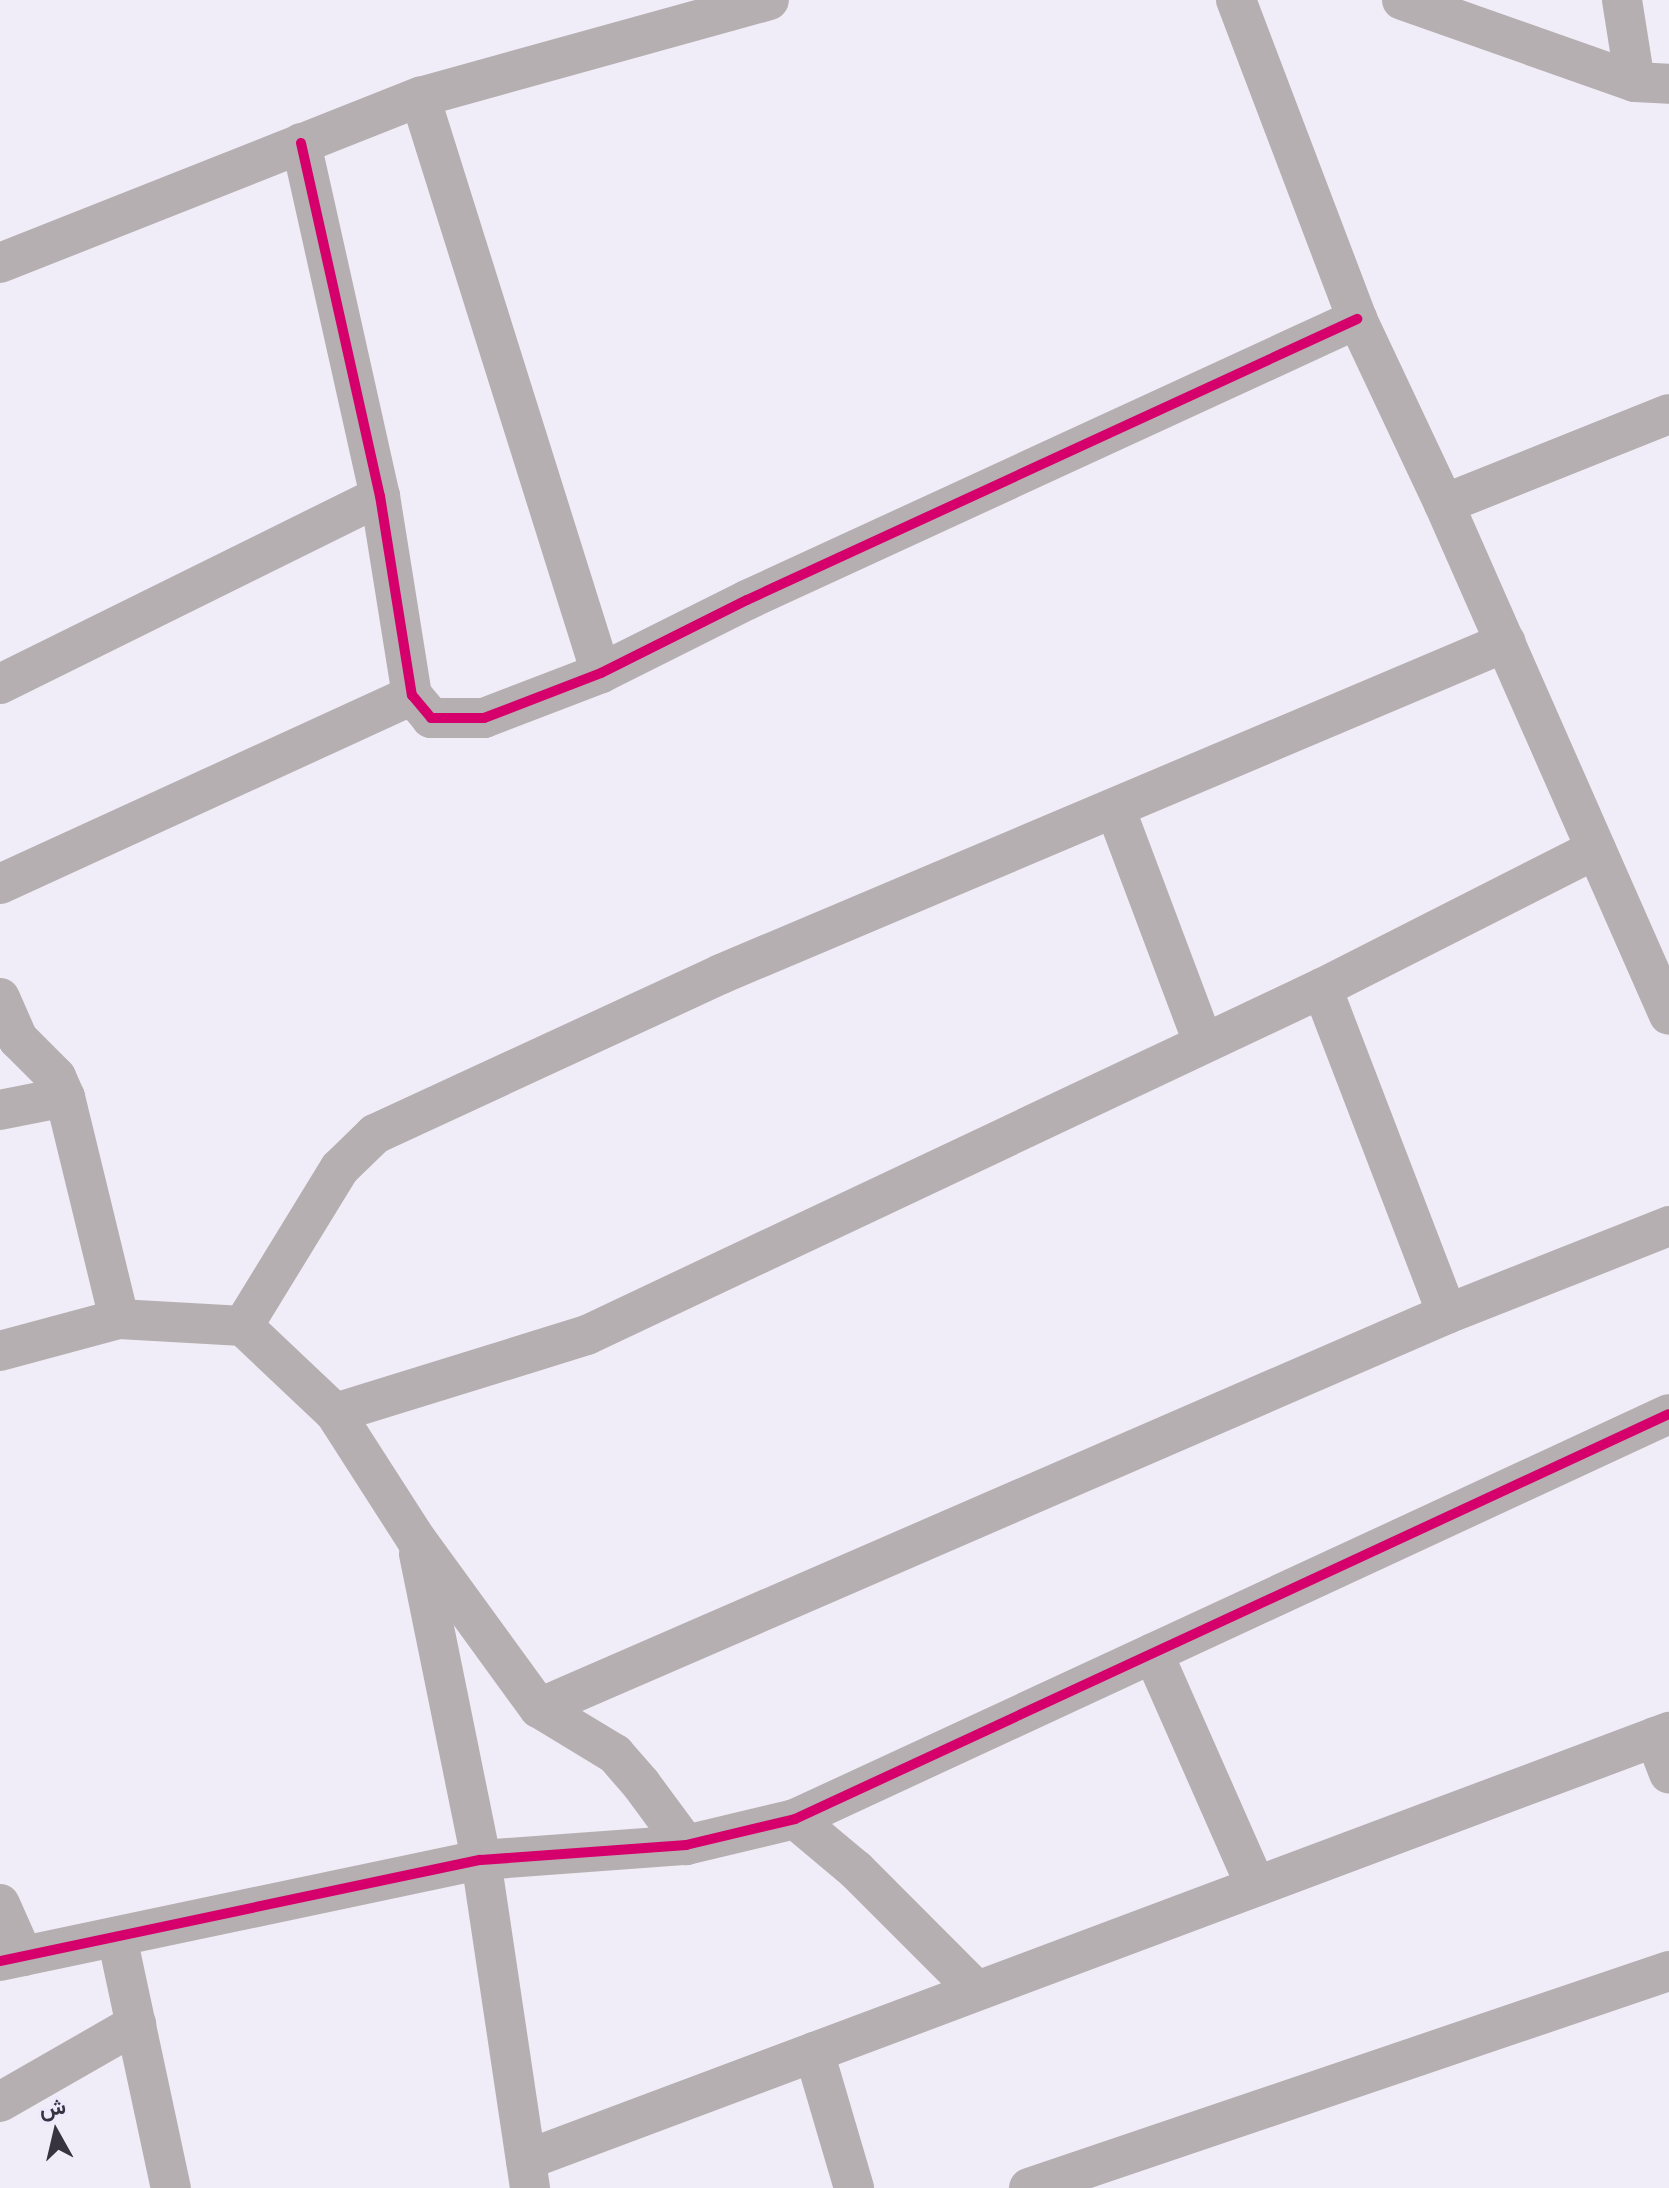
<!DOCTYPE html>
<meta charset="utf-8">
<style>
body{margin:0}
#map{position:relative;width:1669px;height:2188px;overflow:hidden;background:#f0edf8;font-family:"Nunito Sans",Vazirmatn,sans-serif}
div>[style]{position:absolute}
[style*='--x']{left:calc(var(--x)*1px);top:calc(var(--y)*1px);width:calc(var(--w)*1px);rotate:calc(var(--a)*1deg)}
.street>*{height:40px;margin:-20px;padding:0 20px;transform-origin:20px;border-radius:20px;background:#b6afb1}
.cycleway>*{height:10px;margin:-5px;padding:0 5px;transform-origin:5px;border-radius:5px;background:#d6006c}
span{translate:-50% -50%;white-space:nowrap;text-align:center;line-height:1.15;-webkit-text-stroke:8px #eee9fc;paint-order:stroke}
.north{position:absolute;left:16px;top:2092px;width:80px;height:80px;-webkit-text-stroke:6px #eee9fc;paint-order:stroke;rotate:352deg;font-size:22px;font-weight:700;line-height:32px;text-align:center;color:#373440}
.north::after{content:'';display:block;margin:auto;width:28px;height:36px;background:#373440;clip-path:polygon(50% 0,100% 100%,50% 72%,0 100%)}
</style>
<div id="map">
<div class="street">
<i style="--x:1236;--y:0;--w:341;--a:69.2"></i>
<i style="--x:1357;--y:319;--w:204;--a:64.8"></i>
<i style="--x:1444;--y:504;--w:558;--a:66.24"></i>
<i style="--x:1402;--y:0;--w:247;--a:19.4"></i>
<i style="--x:1635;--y:82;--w:34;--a:3"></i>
<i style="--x:1622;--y:0;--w:83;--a:81"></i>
<i style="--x:420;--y:97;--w:604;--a:72.56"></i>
<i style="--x:301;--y:143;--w:362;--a:77.4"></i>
<i style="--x:380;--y:496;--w:202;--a:80.9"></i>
<i style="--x:412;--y:695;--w:30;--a:50"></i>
<i style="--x:431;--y:718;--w:53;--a:0"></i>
<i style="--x:484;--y:718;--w:125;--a:-21"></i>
<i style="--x:601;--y:673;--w:163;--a:-26.6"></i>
<i style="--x:747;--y:600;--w:672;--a:-24.73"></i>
<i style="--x:0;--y:263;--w:452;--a:-21.6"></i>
<i style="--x:420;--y:97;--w:362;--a:-15.5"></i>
<i style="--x:1444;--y:504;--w:242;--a:-21.8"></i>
<i style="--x:0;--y:684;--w:424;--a:-26.3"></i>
<i style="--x:1115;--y:808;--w:250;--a:69.4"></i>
<i style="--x:0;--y:884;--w:453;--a:-24.6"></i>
<i style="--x:1322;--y:988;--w:349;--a:69"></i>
<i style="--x:0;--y:998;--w:45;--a:66.3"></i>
<i style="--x:18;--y:1039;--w:54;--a:45"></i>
<i style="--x:56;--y:1077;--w:22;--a:66"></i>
<i style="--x:65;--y:1097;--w:228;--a:76.3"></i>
<i style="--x:0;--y:1110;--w:66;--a:-11.3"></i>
<i style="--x:243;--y:1326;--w:185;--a:-58.5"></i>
<i style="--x:340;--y:1168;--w:49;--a:-44.2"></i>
<i style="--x:375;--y:1134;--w:381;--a:-24.8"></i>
<i style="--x:721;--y:974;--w:852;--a:-22.92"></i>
<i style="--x:0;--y:1351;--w:123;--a:-15.1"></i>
<i style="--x:119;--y:1319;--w:124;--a:3.2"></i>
<i style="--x:243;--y:1326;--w:127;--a:43.4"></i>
<i style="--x:335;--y:1413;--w:150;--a:57.3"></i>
<i style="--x:416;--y:1539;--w:209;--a:54"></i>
<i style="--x:539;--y:1708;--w:89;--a:31.2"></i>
<i style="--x:615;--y:1754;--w:40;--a:49"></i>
<i style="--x:641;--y:1784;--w:76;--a:53.6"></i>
<i style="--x:335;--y:1413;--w:264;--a:-17.2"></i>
<i style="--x:587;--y:1335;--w:813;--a:-25.27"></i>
<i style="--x:1322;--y:988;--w:307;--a:-26.9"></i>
<i style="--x:419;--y:1554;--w:312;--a:78.5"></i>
<i style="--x:481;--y:1860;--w:332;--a:81.5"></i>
<i style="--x:1153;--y:1653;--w:255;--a:66.2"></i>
<i style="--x:539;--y:1708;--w:990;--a:-23.46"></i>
<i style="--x:1447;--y:1314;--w:239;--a:-21.6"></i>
<i style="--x:1655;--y:1737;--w:39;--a:69"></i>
<i style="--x:795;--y:1819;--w:80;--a:39.9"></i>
<i style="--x:856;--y:1870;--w:168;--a:45"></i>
<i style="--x:0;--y:1904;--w:57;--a:66.1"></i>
<i style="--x:117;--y:1937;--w:257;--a:77.9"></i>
<i style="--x:0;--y:1961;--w:491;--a:-11.9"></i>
<i style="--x:481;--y:1860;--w:206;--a:-4.2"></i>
<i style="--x:686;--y:1845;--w:112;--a:-13.4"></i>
<i style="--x:795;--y:1819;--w:963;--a:-24.86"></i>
<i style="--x:814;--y:2052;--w:142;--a:73.6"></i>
<i style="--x:0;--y:2102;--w:157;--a:-29.8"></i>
<i style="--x:526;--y:2160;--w:1221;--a:-20.53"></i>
<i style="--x:1029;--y:2188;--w:676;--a:-18.73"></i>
</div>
<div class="cycleway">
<i style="--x:301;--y:143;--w:362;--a:77.4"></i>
<i style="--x:380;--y:496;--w:202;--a:80.9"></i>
<i style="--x:412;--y:695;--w:30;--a:50"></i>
<i style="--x:431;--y:718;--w:53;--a:0"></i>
<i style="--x:484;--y:718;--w:125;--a:-21"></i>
<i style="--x:601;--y:673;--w:163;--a:-26.6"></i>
<i style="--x:747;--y:600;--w:672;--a:-24.73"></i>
<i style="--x:0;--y:1961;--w:491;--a:-11.9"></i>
<i style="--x:481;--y:1860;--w:206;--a:-4.2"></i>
<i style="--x:686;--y:1845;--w:112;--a:-13.4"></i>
<i style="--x:795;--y:1819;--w:963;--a:-24.86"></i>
</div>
<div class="north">ش</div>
</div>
